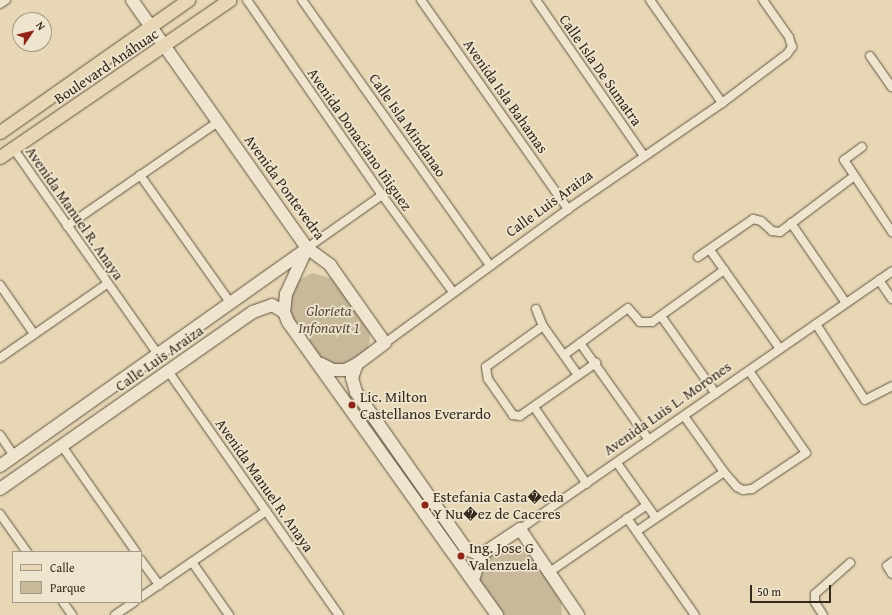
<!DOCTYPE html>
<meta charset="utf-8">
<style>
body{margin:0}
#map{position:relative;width:892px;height:615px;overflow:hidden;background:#e7d7b5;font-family:"Gentium Book Plus",serif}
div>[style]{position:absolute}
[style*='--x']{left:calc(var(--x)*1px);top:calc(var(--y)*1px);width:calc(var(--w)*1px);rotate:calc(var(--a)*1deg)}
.green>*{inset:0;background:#c9b99b}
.roads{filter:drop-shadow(0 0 1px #615442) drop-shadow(0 0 1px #615442)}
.street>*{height:8px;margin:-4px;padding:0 4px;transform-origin:4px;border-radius:4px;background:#efe5cf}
.secondary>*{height:12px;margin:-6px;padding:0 6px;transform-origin:6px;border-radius:6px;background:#efe5cf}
.primary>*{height:13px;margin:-6.5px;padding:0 6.5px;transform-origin:6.5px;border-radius:6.5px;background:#e7d7b5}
.dots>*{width:11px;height:11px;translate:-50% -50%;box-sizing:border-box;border:2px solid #efe5cf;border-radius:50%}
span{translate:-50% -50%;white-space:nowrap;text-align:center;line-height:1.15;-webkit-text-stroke:3.5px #efe5cf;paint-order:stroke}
.street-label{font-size:15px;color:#34291b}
.park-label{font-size:15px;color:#594d3b;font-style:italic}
.poi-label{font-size:15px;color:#34291b}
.left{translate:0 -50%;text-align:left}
.legend{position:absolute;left:12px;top:551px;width:130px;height:52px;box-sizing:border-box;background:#efe5cf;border:1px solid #a49a87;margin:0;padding:5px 7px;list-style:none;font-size:12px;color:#34291b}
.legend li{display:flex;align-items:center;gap:8px;height:20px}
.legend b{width:20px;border:1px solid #a49a87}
.north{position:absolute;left:12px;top:12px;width:40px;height:40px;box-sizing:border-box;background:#efe5cf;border:1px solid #a49a87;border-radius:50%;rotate:55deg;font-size:11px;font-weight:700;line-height:16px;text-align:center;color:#34291b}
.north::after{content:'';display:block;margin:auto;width:14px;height:18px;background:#8f2418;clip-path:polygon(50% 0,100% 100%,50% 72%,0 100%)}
.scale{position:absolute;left:750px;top:585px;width:81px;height:18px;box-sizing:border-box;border:2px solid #34291b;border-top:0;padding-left:5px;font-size:12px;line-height:14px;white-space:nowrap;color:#34291b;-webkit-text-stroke:3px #efe5cf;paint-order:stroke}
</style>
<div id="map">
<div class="green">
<i style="clip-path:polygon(312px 273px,333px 279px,369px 326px,370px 342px,367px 350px,355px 362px,337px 366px,321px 358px,293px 318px,289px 311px,292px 288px,299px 280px)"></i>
<i style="clip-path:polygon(502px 545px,514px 545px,528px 551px,561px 599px,562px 615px,501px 615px,479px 579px,483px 561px)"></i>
</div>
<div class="roads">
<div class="street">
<i style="--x:247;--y:0;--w:237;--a:55.3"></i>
<i style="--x:382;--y:195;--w:120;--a:53.8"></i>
<i style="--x:302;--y:0;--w:326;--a:54.7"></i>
<i style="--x:421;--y:0;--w:256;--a:54.9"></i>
<i style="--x:536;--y:0;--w:190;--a:55.3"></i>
<i style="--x:650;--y:0;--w:126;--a:55"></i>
<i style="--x:0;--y:4;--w:7;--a:-34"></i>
<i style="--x:870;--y:56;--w:38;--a:55"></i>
<i style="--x:862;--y:147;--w:22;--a:144"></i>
<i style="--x:844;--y:160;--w:87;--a:56.3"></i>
<i style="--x:13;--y:148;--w:251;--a:54.9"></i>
<i style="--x:140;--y:175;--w:156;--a:54.7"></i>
<i style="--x:791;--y:223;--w:97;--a:55.5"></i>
<i style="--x:67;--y:226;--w:183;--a:-34.6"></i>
<i style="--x:307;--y:248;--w:92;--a:-35.2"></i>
<i style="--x:710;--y:250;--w:121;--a:54.7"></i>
<i style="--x:698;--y:257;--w:67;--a:-34.6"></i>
<i style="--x:753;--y:219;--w:8;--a:14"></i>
<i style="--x:761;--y:221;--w:15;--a:42"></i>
<i style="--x:772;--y:231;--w:8;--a:7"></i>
<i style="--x:780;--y:232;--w:91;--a:-37"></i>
<i style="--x:879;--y:280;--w:23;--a:56"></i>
<i style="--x:0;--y:285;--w:60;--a:55.2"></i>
<i style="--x:536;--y:309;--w:18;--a:68"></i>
<i style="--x:543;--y:326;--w:60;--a:54.5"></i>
<i style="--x:661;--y:316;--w:95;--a:54.8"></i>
<i style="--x:816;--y:324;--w:90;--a:57.2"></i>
<i style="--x:865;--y:400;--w:30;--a:-27"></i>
<i style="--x:543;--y:326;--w:70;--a:144.3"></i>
<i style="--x:486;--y:367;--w:12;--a:81"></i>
<i style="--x:488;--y:379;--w:44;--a:55.2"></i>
<i style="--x:513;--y:415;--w:7;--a:8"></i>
<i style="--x:520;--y:416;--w:93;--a:-34.9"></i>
<i style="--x:385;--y:343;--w:227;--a:-36.2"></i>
<i style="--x:568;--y:209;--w:187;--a:-34.5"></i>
<i style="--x:722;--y:103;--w:81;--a:-37"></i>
<i style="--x:787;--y:54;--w:9;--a:-54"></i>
<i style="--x:792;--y:47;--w:10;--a:-107"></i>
<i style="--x:789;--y:37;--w:45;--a:-125.1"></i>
<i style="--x:580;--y:343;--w:119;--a:54.6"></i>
<i style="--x:564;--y:355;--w:79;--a:-36.3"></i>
<i style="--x:628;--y:308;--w:18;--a:49"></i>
<i style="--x:640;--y:322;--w:12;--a:0"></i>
<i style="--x:652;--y:322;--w:89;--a:-35.8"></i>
<i style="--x:0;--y:358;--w:130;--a:-34.7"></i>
<i style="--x:168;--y:371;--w:298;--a:55"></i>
<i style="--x:534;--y:407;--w:93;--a:55.5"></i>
<i style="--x:684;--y:416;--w:69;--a:54.5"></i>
<i style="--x:724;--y:472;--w:20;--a:49"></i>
<i style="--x:737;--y:487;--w:7;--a:27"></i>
<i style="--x:743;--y:490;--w:9;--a:-6"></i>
<i style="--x:752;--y:489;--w:65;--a:-33.7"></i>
<i style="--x:806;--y:453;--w:100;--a:-124.8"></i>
<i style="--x:0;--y:435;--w:25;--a:56"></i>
<i style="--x:62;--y:446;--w:129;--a:55.1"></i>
<i style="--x:617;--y:463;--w:67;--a:54.7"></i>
<i style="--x:0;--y:514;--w:47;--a:54.6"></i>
<i style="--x:627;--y:518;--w:118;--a:55"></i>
<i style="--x:520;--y:529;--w:453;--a:-34.7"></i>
<i style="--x:637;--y:531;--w:105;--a:-34.1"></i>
<i style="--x:141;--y:560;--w:31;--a:54"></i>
<i style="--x:192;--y:562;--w:65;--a:55.1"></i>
<i style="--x:892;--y:562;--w:6;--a:141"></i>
<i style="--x:887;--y:566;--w:9;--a:58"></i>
<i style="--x:551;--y:571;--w:116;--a:-34.5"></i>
<i style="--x:141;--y:597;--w:152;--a:-34.5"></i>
<i style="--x:63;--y:602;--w:16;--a:55"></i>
<i style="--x:115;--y:615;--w:23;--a:-34"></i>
<i style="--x:823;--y:615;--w:15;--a:-122"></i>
<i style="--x:815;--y:602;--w:8;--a:-90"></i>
<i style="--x:815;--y:594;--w:47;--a:-41.5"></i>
</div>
<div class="secondary">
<i style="--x:132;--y:0;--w:304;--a:54.8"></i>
<i style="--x:307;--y:248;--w:29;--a:36"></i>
<i style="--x:330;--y:265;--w:95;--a:54.8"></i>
<i style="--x:385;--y:343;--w:35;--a:143"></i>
<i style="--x:357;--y:364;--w:13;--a:153"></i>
<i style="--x:345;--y:370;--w:12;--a:180"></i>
<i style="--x:333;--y:370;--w:13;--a:-153"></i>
<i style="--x:307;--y:248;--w:51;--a:114.5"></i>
<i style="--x:286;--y:294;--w:18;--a:96"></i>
<i style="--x:284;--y:312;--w:11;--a:68"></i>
<i style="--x:288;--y:322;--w:360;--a:54.5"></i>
<i style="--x:357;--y:364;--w:15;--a:110"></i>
<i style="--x:352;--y:378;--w:15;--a:74"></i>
<i style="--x:356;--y:392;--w:192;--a:55"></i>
<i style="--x:466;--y:549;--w:16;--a:22"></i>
<i style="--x:0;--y:466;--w:375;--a:-35.3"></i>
<i style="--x:0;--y:489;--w:309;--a:-35"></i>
<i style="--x:253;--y:312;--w:20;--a:-20"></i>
<i style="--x:272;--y:305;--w:14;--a:30"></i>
<i style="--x:473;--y:580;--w:26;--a:-72"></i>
<i style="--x:481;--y:555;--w:47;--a:-33.7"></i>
<i style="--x:520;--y:529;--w:104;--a:56"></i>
</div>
<div class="primary">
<i style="--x:0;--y:132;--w:230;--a:-35.1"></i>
<i style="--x:0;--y:157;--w:278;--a:-34.4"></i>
</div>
</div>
<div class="dots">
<i style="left:352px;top:405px;background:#8f2418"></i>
<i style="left:425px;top:505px;background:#8f2418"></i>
<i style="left:461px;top:556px;background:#8f2418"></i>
</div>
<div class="street-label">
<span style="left:106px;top:66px;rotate:-34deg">Boulevard Anáhuac</span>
<span style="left:601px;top:70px;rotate:55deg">Calle Isla De Sumatra</span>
<span style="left:506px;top:96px;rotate:55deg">Avenida Isla Bahamas</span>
<span style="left:408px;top:125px;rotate:55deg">Calle Isla Mindanao</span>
<span style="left:360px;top:139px;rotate:55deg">Avenida Donaciano Iñiguez</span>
<span style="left:285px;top:187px;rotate:54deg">Avenida Pontevedra</span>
<span style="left:549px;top:203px;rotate:-36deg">Calle Luis Araiza</span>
<span style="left:75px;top:213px;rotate:55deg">Avenida Manuel R. Anaya</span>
<span style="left:159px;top:358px;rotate:-35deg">Calle Luis Araiza</span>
<span style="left:667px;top:408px;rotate:-35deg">Avenida Luis L. Morones</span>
<span style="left:265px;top:485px;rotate:55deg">Avenida Manuel R. Anaya</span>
</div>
<div class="park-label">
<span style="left:329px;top:319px">Glorieta<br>Infonavit 1</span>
</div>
<div class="poi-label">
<span class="left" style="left:360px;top:405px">Lic. Milton<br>Castellanos Everardo</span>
<span class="left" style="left:433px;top:505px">Estefania Casta�eda<br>Y Nu�ez de Caceres</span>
<span class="left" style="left:469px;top:556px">Ing. Jose G<br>Valenzuela</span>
</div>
<ul class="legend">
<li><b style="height:5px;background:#e7d7b5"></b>Calle</li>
<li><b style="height:11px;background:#c9b99b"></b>Parque</li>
</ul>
<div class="north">N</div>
<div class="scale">50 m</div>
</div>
